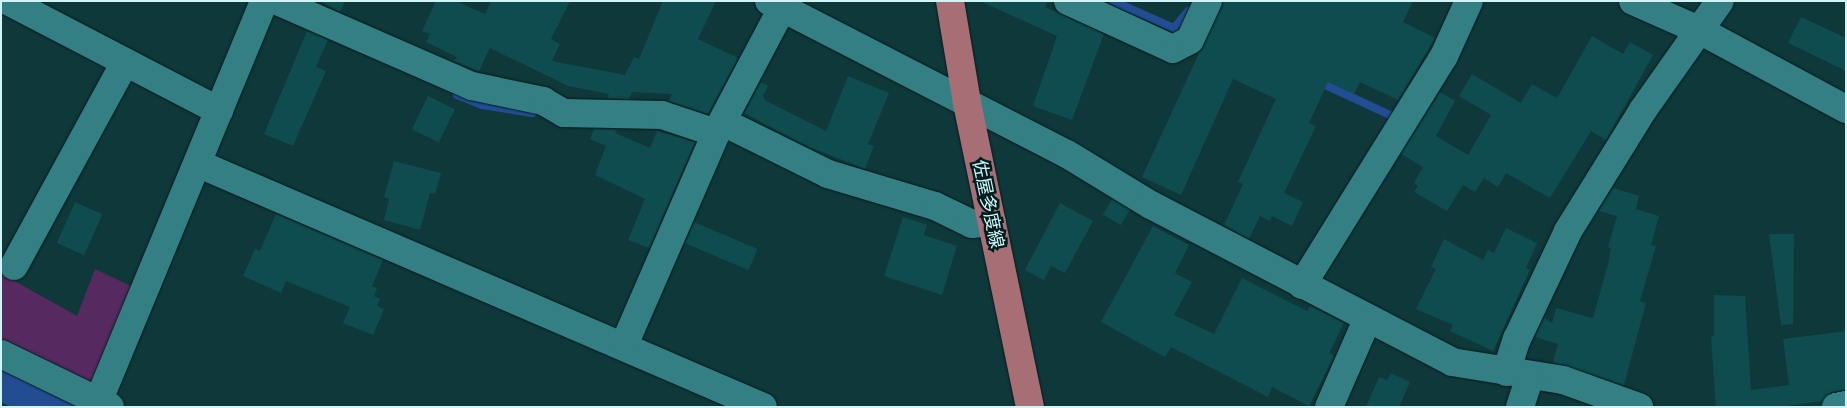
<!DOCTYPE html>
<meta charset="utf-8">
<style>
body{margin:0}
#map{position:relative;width:1847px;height:408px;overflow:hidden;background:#0f383a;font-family:"DM Sans","Noto Sans JP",sans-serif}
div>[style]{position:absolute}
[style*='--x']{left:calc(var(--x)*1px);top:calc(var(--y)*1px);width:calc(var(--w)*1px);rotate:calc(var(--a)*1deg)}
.green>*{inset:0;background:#562961}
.water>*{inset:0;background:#224d92}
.stream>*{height:8px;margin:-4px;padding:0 4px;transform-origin:4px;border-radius:4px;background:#224d92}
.building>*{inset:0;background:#0e4c4f;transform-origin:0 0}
.roads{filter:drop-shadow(0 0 1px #051d1e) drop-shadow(0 0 1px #051d1e)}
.minor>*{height:28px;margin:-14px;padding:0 14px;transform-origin:14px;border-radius:14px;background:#347f83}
.major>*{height:28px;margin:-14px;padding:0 14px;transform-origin:14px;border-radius:14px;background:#a76f75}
span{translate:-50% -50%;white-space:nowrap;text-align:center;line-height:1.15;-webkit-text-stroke:5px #001e1f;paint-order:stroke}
.street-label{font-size:18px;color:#d1f5f6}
.frame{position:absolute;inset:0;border:2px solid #d1f5f6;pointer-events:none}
</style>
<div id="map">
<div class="green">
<i style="clip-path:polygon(1px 263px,11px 279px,77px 316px,95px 269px,135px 288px,97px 382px,87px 385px,1px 344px)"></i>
</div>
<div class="water">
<i style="clip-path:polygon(1px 369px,80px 407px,11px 407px,1px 402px)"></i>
</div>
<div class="stream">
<i style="--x:1113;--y:1;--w:67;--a:23.9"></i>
<i style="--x:1174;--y:28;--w:23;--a:-50"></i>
<i style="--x:1319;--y:82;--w:81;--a:25"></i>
<i style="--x:457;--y:95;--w:27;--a:22"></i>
<i style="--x:482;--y:105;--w:51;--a:9.1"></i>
</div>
<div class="building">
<i style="clip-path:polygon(320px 1px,345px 1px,340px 12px)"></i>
<i style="clip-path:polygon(436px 1px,456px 1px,485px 14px,491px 1px,570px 1px,551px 39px,560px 44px,552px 61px,625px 75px,634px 57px,639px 59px,663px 1px,716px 1px,698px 39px,738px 58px,708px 114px,669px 101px,672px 94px,632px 92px,629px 99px,607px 98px,609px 94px,568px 86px,490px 48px,479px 71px,454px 61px,457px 57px,426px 42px,430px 34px,422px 31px)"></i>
<i style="clip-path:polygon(980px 1px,1048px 1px,1045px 7px,1104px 34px,1072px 120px,1033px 106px,1057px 36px)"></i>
<i style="clip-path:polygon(1223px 1px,1413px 1px,1403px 22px,1435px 38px,1398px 100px,1360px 82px,1354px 94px,1328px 82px,1309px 123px,1316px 126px,1284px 193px,1303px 202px,1292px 226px,1272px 216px,1270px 221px,1260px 216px,1249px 239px,1224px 225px,1243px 184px,1238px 182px,1276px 99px,1233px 79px,1181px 195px,1142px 177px)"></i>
<i style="clip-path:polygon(1801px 17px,1846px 38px,1846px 71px,1788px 43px)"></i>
<i style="clip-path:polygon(307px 31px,328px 40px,316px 67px,326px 71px,293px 146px,264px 134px)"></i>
<i style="clip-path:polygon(1592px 36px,1623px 54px,1630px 42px,1653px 55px,1606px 140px,1591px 131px,1550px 198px,1506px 173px,1498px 187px,1484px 178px,1475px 192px,1463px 185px,1447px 211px,1414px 192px,1418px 186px,1414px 183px,1423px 167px,1401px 154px,1440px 92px,1455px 101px,1436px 136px,1468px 155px,1491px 115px,1459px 96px,1472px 74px,1521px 103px,1532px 84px,1557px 98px)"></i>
<i style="clip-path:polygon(848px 76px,889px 93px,868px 144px,874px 146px,865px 169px,809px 147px,744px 113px,761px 82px,768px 86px,763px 96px,765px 100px,826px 131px)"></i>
<i style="left:428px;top:96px;width:30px;height:37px;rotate:26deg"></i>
<i style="clip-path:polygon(594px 129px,616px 130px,615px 133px,650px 148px,657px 131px,695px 142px,649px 248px,628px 240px,645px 199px,595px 175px,606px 146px,590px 139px)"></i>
<i style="clip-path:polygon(394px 161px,441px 173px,435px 194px,430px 193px,420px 230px,384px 220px,389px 199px,384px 197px)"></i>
<i style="clip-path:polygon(1613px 188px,1639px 196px,1636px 209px,1659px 216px,1651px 245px,1656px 246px,1640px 301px,1646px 303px,1624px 385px,1553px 362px,1558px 344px,1535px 337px,1544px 318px,1552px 323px,1556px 308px,1593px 318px,1608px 264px,1611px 248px,1608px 247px,1617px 216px,1599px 211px)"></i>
<i style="left:1112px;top:199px;width:21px;height:18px;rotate:31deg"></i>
<i style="left:75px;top:202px;width:30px;height:45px;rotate:24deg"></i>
<i style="clip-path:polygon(1060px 203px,1093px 221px,1065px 273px,1051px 266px,1044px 280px,1025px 270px)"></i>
<i style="clip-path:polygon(276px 214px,383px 260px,372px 286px,377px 288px,374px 296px,380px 299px,377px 306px,384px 309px,373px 335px,343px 323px,350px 307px,286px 281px,281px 293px,243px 276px,255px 249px,260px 251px)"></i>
<i style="clip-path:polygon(903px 217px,927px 225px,924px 235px,957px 246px,942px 295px,884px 276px)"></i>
<i style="left:694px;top:222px;width:69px;height:23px;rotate:23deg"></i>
<i style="clip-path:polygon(1153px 226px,1189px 245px,1175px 273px,1192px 282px,1174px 315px,1214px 334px,1242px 278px,1307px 311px,1310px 306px,1344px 323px,1329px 353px,1334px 356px,1309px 406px,1272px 387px,1268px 397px,1171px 347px,1165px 357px,1101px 322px)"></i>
<i style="clip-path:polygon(1506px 228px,1537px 243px,1526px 268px,1530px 270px,1493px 351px,1450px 331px,1453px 325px,1416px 309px,1436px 269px,1431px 267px,1444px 239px,1483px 260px,1488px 250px,1494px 253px)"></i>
<i style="clip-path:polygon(1769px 234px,1794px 234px,1793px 324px,1781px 325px)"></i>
<i style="clip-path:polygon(1714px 295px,1745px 296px,1751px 390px,1789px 385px,1783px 339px,1846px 331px,1846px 390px,1832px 392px,1822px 401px,1779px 407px,1716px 407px,1711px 337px,1714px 336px)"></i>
<i style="clip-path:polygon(1391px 373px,1410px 382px,1399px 407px,1366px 407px,1379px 377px,1387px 380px)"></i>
</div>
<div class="roads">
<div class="minor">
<i style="--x:8;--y:1;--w:238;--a:27.5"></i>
<i style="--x:277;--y:1;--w:213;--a:23.6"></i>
<i style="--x:472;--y:86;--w:73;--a:11.9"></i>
<i style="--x:543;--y:101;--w:24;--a:30"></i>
<i style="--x:564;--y:113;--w:98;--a:1.2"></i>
<i style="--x:662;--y:115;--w:57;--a:18.4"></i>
<i style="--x:769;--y:1;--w:335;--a:27.2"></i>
<i style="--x:1067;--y:154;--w:98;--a:31.3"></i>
<i style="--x:1151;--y:205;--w:339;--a:27.5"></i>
<i style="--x:1452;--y:362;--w:112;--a:9.2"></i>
<i style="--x:1563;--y:380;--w:81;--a:19.6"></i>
<i style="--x:1068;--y:1;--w:115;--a:24.6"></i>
<i style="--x:1173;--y:49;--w:19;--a:-28"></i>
<i style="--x:1190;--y:40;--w:43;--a:-65.2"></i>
<i style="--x:1633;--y:1;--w:74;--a:23.8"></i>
<i style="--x:1701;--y:31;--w:165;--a:28.3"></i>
<i style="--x:723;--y:122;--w:117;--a:26.3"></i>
<i style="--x:828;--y:174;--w:112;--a:16.7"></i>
<i style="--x:935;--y:206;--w:41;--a:25.9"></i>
<i style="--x:972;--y:224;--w:20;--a:-6"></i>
<i style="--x:199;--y:164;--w:614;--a:23.31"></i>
<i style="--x:14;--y:266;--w:230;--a:-61.4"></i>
<i style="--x:1302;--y:285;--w:269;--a:-58.2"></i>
<i style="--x:1444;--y:56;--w:60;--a:-65.6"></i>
<i style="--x:624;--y:345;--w:231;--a:-66.5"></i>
<i style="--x:716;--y:133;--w:139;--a:-62.1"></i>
<i style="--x:1;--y:354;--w:121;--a:25.9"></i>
<i style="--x:1506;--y:372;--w:35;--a:-72"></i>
<i style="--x:1517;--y:339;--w:119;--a:-64.7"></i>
<i style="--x:1568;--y:231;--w:142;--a:-58.2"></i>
<i style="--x:1643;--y:110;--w:133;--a:-54.8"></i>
<i style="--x:96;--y:407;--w:439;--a:-67.5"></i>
<i style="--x:1329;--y:407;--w:95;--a:-66.4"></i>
<i style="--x:1520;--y:407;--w:32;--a:-72"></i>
<i style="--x:1836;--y:407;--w:10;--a:-11"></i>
</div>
<div class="major">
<i style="--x:950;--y:1;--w:103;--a:80.5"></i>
<i style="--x:967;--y:103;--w:310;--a:78.3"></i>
</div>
</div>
<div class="street-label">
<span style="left:988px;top:204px;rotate:78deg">佐屋多度線</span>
</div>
<div class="frame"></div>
</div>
